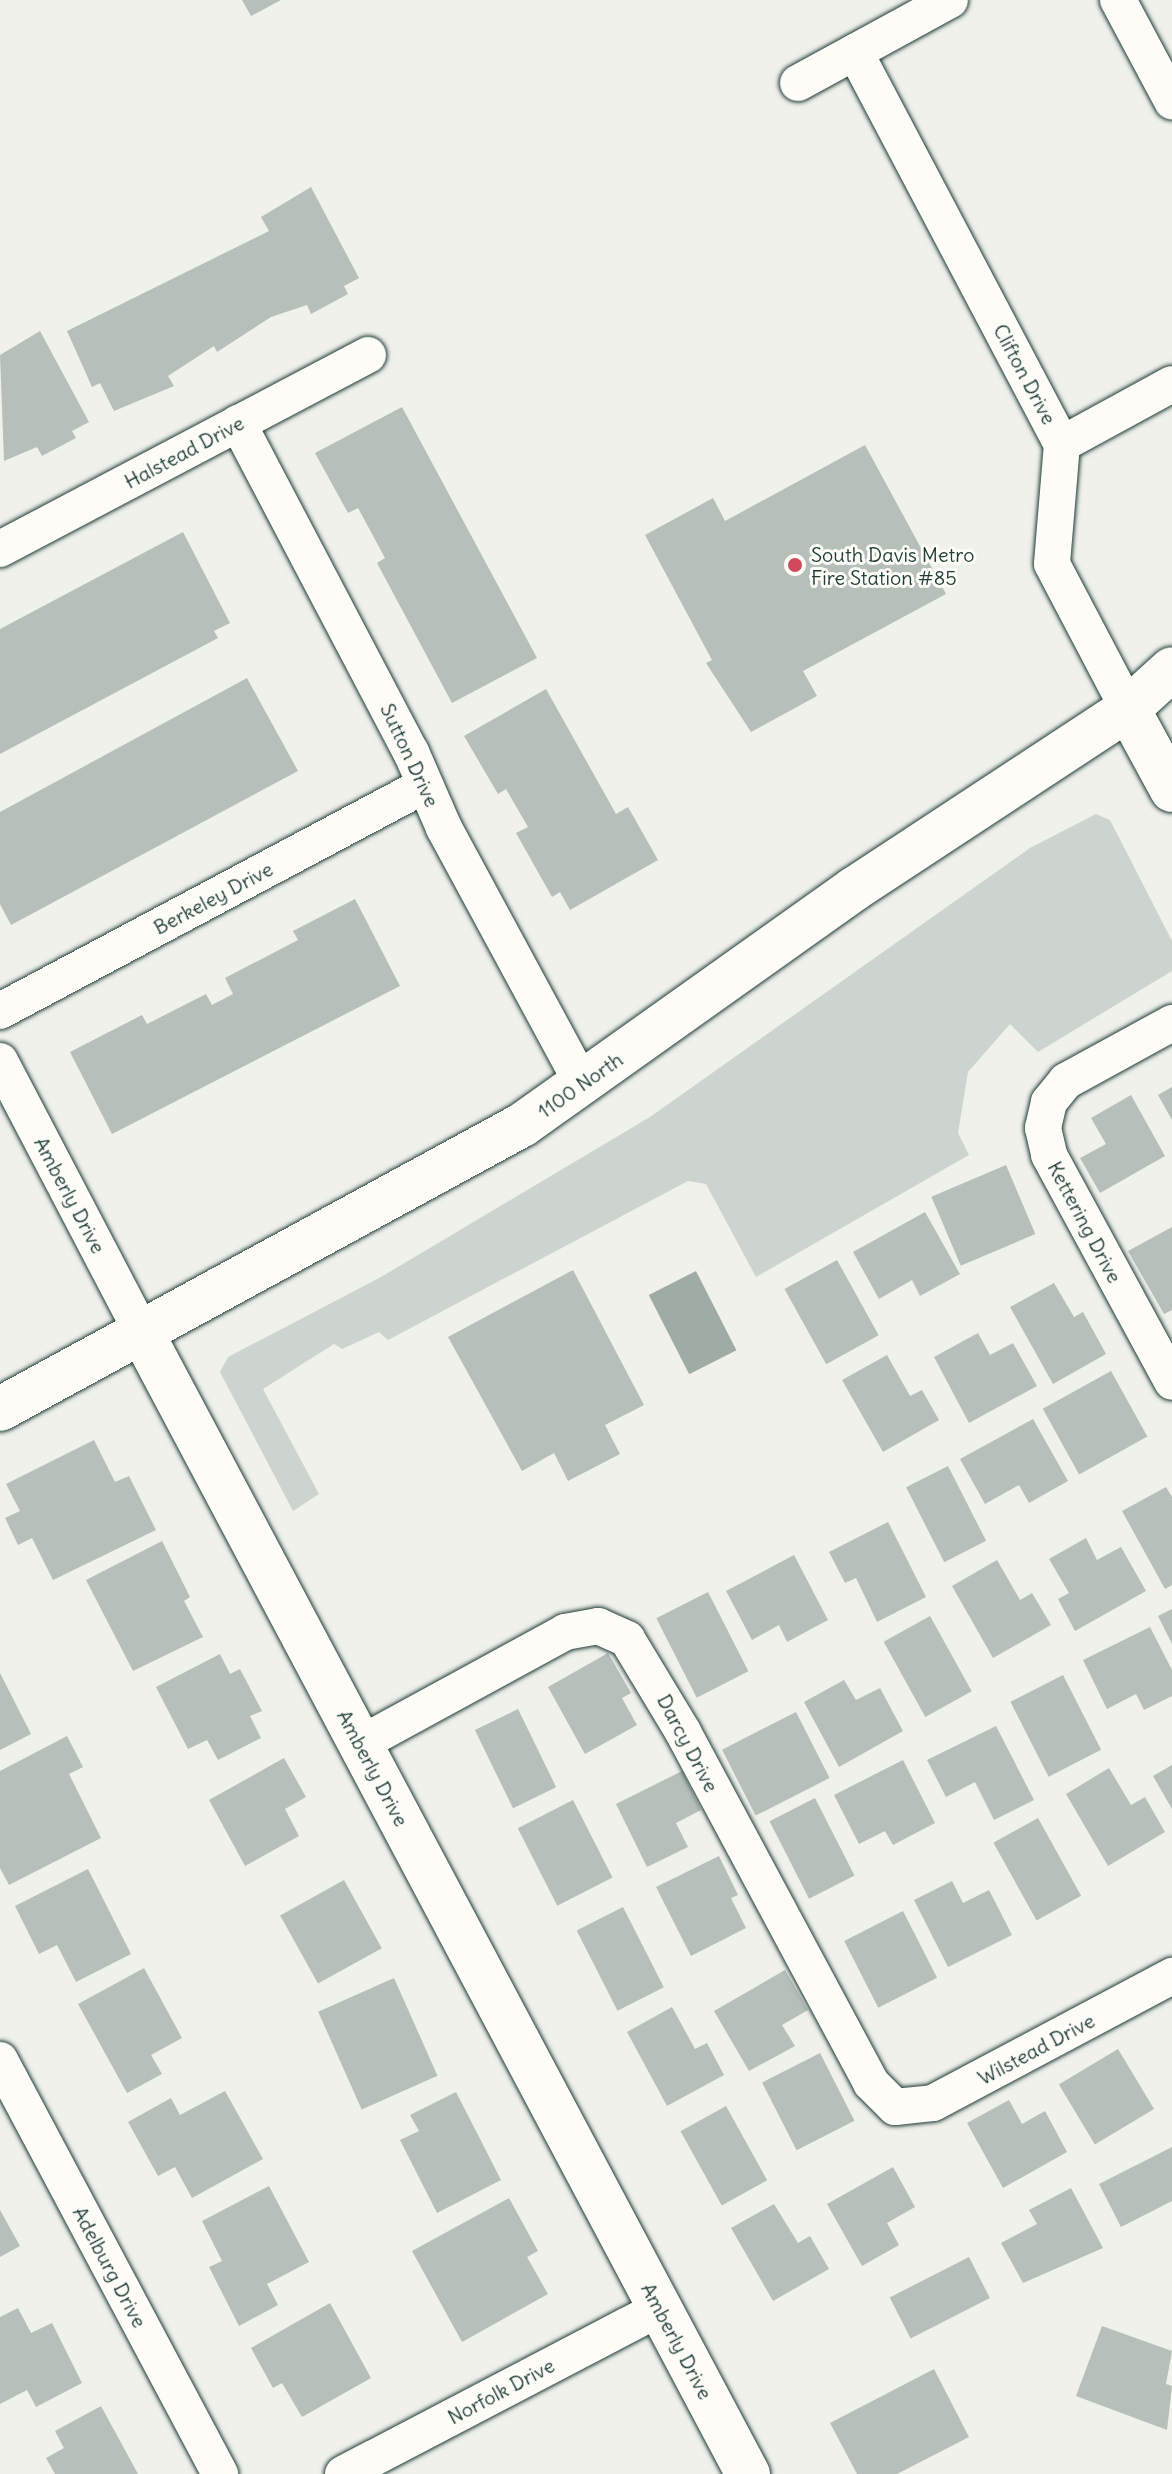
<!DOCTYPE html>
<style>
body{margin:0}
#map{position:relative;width:1172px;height:2474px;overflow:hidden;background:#f0f1eb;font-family:Delius,sans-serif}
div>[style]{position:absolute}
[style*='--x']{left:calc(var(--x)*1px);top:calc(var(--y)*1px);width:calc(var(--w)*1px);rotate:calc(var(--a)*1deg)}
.green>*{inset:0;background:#cdd3cd}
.water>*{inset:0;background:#9faca4;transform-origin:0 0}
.building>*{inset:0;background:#b6bfb8;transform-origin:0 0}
.roads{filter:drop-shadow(0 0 2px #1f3d34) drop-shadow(0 0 2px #1f3d34)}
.minor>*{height:36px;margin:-18px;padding:0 18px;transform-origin:18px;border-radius:18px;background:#fdfcf7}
.tertiary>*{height:44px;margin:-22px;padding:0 22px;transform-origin:22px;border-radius:22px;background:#fdfcf7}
.dots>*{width:22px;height:22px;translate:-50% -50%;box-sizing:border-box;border:4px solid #fdfcf7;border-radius:50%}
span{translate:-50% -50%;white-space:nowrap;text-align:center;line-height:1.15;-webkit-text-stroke:6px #fdfcf7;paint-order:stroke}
.street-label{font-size:20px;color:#1f3d34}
.poi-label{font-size:20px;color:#1f3d34}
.left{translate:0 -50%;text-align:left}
</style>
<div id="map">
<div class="green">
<i style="clip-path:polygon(1096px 814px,1110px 820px,1172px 941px,1172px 971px,1038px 1052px,1010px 1024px,968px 1072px,958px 1133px,969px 1155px,756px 1277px,706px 1184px,688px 1181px,388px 1340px,379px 1332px,342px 1349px,334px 1344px,263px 1389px,319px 1494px,293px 1511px,220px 1372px,228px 1357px,381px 1277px,650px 1117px,1030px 848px)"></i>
</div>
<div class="water">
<i style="left:696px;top:1271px;width:89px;height:53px;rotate:63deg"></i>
</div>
<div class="building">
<i style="clip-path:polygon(242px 0,281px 0,251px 16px)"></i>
<i style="clip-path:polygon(311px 187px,359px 278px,344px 286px,348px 294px,311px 314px,307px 305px,271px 317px,217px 352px,214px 346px,168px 376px,174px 386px,114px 411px,100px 383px,92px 387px,67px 331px,269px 231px,261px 217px)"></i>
<i style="clip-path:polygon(40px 331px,89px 422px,72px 431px,76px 438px,42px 456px,37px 447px,4px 461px,0 355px)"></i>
<i style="clip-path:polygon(402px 407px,537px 658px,452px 703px,377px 563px,385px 558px,358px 508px,348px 513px,315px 453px)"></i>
<i style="clip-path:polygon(865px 445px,946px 594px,803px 671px,817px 696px,751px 732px,706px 663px,712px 660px,645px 535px,713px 498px,725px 521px)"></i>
<i style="clip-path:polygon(183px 532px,230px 623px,214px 631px,218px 638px,0 754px,0 629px)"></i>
<i style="clip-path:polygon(247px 678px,298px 771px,11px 925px,0 904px,0 812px)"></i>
<i style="clip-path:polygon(546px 689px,616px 814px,628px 807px,658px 860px,570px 910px,560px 892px,552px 897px,516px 833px,528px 827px,506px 789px,498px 794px,464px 736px)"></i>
<i style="clip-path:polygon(355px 899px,400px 986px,112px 1134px,70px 1052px,142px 1015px,147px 1024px,206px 994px,212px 1005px,233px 994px,225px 978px,298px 940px,293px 931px)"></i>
<i style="clip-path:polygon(1172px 1087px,1172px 1120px,1158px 1095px)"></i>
<i style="clip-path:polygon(1131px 1095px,1165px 1156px,1100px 1193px,1080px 1158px,1106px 1144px,1091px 1118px)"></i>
<i style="left:1006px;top:1165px;width:75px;height:81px;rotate:67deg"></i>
<i style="clip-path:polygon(925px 1212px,960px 1274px,920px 1296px,912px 1280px,879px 1299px,853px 1252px)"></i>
<i style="clip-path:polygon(1172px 1227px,1172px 1310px,1164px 1314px,1128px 1251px)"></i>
<i style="left:837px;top:1260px;width:86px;height:60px;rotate:61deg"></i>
<i style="clip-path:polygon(573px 1270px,644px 1405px,605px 1425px,620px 1454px,568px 1481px,554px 1453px,522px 1471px,448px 1337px)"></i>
<i style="clip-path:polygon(1054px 1283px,1074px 1317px,1083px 1312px,1106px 1354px,1053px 1384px,1010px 1307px)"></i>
<i style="clip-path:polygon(978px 1333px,990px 1355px,1013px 1343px,1037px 1386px,969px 1423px,934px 1357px)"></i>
<i style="clip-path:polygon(887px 1355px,910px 1396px,922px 1390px,939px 1420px,883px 1452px,842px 1380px)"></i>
<i style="left:1111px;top:1371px;width:75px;height:78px;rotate:61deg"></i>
<i style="clip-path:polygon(1033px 1419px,1068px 1481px,1029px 1503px,1019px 1485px,985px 1504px,960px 1459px)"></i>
<i style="clip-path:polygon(94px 1440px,115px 1482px,129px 1476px,156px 1530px,53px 1580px,32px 1538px,18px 1545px,5px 1518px,20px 1511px,6px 1484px)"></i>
<i style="left:948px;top:1466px;width:84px;height:47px;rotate:63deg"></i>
<i style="clip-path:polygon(1166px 1487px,1172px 1497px,1172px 1585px,1165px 1589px,1122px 1511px)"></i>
<i style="clip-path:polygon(888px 1522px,926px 1597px,877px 1622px,856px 1578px,845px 1583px,829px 1552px)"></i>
<i style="clip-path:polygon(1086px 1538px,1097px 1560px,1121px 1547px,1146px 1591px,1075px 1631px,1058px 1599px,1069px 1593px,1049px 1559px)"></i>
<i style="clip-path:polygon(162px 1541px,190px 1597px,184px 1601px,203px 1637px,133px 1671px,86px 1580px)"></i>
<i style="clip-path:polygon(794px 1555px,828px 1620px,787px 1642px,779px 1625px,752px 1640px,726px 1591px)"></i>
<i style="clip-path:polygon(997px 1560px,1020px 1600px,1032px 1593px,1051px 1625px,993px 1658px,952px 1586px)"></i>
<i style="left:708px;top:1592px;width:89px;height:58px;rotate:63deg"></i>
<i style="clip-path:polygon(1172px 1609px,1172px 1644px,1158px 1616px)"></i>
<i style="left:930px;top:1616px;width:86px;height:53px;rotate:61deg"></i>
<i style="clip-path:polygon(1150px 1627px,1172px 1670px,1172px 1696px,1144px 1710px,1136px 1694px,1107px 1709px,1083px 1660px)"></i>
<i style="clip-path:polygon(608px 1653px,631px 1693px,622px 1698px,637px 1725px,585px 1754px,548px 1687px)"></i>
<i style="clip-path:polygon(220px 1654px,230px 1674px,240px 1669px,262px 1711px,250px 1716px,261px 1738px,218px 1760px,207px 1740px,188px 1749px,156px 1687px)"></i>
<i style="clip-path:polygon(0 1673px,31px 1734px,0 1750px)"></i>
<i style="left:1063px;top:1675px;width:84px;height:59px;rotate:63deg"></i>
<i style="clip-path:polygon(844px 1680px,856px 1700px,880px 1688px,903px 1731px,839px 1767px,804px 1702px)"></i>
<i style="left:518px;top:1709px;width:87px;height:48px;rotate:64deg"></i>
<i style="left:796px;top:1712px;width:74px;height:83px;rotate:63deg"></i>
<i style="clip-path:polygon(996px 1726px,1034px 1800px,994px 1820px,975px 1782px,946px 1797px,927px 1760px)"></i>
<i style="clip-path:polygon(67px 1736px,83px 1767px,69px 1774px,101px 1838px,9px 1885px,0 1868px,0 1771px)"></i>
<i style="clip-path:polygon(284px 1758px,306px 1797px,285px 1809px,299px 1836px,245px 1866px,209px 1800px)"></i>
<i style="clip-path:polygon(903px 1760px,935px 1823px,893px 1845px,885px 1831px,859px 1844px,834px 1795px)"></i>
<i style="clip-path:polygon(1172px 1765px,1172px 1809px,1153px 1776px)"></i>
<i style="clip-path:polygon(1109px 1768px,1131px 1805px,1145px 1797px,1165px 1832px,1108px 1866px,1066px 1794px)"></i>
<i style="clip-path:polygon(682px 1771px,701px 1810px,676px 1823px,688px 1847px,647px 1867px,616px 1804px)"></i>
<i style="left:815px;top:1798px;width:87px;height:51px;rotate:63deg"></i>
<i style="left:573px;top:1800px;width:87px;height:62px;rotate:63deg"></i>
<i style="left:1038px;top:1818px;width:89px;height:51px;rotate:61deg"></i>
<i style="clip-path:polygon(719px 1856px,738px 1895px,731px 1898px,746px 1928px,691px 1956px,656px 1887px)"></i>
<i style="clip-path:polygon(88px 1869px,131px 1954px,76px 1982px,57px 1945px,39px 1954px,15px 1906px)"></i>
<i style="left:344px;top:1880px;width:78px;height:73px;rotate:61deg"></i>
<i style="clip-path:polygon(952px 1881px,963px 1903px,989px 1890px,1012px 1935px,948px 1967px,914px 1900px)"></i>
<i style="left:623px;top:1907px;width:90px;height:52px;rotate:63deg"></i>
<i style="left:903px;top:1911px;width:75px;height:66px;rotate:63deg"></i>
<i style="clip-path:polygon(144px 1968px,182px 2038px,151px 2055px,162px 2074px,127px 2093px,78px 2004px)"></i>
<i style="clip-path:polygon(785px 1970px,808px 2010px,782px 2025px,795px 2046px,749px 2071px,714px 2011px)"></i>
<i style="left:394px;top:1978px;width:107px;height:83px;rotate:66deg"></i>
<i style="clip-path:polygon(672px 2007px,695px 2049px,707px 2043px,724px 2075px,667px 2106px,627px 2032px)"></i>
<i style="left:1118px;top:2049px;width:70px;height:69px;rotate:59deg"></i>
<i style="left:820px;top:2053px;width:76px;height:65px;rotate:63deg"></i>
<i style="clip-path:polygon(225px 2091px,263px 2159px,192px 2198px,175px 2167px,158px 2176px,128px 2122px,171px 2098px,180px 2115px)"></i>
<i style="clip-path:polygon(456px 2092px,501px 2180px,437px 2213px,400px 2140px,419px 2131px,410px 2115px)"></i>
<i style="clip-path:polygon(1009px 2100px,1022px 2124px,1045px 2111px,1067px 2152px,1003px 2188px,967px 2123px)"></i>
<i style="left:726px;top:2106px;width:85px;height:52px;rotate:61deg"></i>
<i style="clip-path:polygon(1172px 2147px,1172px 2201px,1121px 2227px,1099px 2184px)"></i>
<i style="clip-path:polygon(893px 2167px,915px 2207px,887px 2223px,899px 2245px,862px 2266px,827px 2204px)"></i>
<i style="clip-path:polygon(269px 2186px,309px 2262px,267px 2284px,278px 2305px,239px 2326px,209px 2267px,222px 2261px,202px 2221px)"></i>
<i style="clip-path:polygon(1071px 2188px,1103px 2248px,1023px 2283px,1001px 2243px,1037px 2224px,1029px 2210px)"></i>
<i style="clip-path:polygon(509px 2198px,538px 2251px,527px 2257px,548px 2294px,462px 2342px,412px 2251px)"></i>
<i style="clip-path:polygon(774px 2204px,798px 2243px,810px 2236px,829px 2269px,773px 2301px,731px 2228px)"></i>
<i style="clip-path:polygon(0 2210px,20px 2246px,0 2257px)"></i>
<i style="left:969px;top:2257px;width:46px;height:89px;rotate:63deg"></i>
<i style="clip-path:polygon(330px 2303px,371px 2378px,302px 2417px,282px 2383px,273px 2388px,251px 2348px)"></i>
<i style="clip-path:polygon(18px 2308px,31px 2333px,52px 2323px,82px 2383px,36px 2407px,27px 2390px,0 2404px,0 2317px)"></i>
<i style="clip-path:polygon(1102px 2326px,1172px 2351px,1166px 2384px,1172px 2386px,1167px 2430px,1076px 2396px)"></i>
<i style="clip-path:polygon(934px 2369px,969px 2437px,897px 2474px,857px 2474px,830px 2423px)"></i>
<i style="clip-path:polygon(101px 2406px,138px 2474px,55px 2474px,46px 2458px,64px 2448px,55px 2431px)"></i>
</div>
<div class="roads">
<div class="minor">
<i style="--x:1118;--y:0;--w:115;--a:61.9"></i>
<i style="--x:855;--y:52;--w:443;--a:62.2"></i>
<i style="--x:1062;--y:444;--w:120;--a:94.8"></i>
<i style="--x:1052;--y:564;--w:164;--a:62.3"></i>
<i style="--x:798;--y:83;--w:173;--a:-28.6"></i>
<i style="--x:238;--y:423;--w:372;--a:62.3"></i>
<i style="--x:411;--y:752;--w:83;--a:66.5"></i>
<i style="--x:444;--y:828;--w:292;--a:61.6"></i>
<i style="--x:1062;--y:444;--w:125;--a:-28.6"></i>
<i style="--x:0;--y:549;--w:416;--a:-27.8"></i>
<i style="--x:0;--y:1011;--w:481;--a:-28"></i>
<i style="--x:1172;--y:1023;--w:121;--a:151.3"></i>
<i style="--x:1066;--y:1081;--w:27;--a:129"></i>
<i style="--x:1049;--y:1102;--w:27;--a:103"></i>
<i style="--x:1043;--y:1128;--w:28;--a:77"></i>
<i style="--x:1049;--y:1155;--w:258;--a:61.5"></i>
<i style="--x:0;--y:1061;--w:307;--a:62.4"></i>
<i style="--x:360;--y:1744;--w:234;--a:-28.6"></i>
<i style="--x:565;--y:1632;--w:34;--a:-10"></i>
<i style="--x:598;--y:1626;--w:32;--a:24"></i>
<i style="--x:627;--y:1639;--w:109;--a:58.9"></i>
<i style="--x:683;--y:1732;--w:398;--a:61.8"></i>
<i style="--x:871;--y:2083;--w:34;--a:45"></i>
<i style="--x:895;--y:2107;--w:38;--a:-6"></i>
<i style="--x:933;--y:2103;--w:271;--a:-28"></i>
<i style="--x:0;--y:2060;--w:469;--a:62"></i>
<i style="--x:343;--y:2474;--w:358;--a:-27.6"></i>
</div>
<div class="tertiary">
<i style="--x:1128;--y:709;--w:92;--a:61.5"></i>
<i style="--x:142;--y:1333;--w:1292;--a:62.03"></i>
<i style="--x:0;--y:1409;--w:594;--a:-28.55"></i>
<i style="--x:522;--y:1125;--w:407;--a:-35.4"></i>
<i style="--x:854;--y:889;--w:328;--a:-33.3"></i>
<i style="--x:1128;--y:709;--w:59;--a:-42.3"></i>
</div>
</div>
<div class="dots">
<i style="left:795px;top:565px;background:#d1495b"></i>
</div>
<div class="street-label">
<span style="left:1025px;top:374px;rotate:62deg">Clifton Drive</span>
<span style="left:184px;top:452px;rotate:-28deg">Halstead Drive</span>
<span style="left:410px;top:755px;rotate:65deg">Sutton Drive</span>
<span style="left:213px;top:898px;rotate:-28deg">Berkeley Drive</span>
<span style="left:580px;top:1085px;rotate:-35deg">1100 North</span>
<span style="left:70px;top:1195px;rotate:62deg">Amberly Drive</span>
<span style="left:1085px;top:1222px;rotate:62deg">Kettering Drive</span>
<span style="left:688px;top:1743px;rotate:62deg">Darcy Drive</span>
<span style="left:373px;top:1768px;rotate:62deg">Amberly Drive</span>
<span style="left:1036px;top:2049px;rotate:-28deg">Wilstead Drive</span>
<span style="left:110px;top:2267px;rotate:62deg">Adelburg Drive</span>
<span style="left:677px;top:2341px;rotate:62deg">Amberly Drive</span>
<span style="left:501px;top:2391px;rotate:-28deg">Norfolk Drive</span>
</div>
<div class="poi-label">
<span class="left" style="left:811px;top:566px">South Davis Metro<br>Fire Station #85</span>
</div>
</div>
